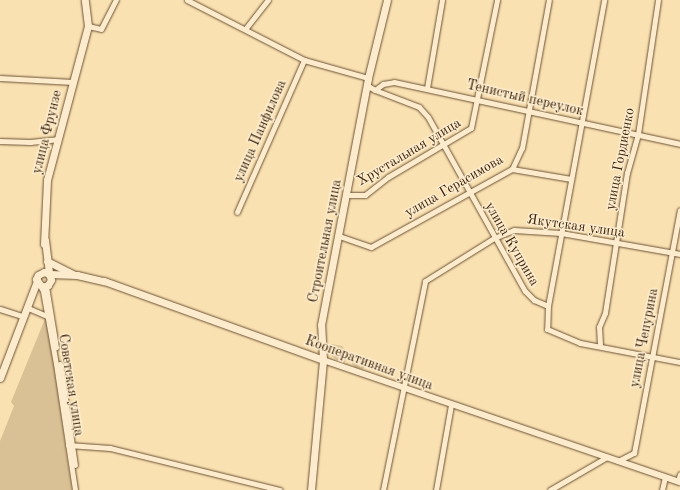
<!DOCTYPE html>
<meta charset="utf-8">
<style>
body{margin:0}
#map{position:relative;width:680px;height:490px;overflow:hidden;background:#fae1b2;font-family:"Old Standard TT",serif}
div>[style]{position:absolute}
[style*='--x']{left:calc(var(--x)*1px);top:calc(var(--y)*1px);width:calc(var(--w)*1px);rotate:calc(var(--a)*1deg)}
.green>*{inset:0;background:#dac195}
.roads{filter:drop-shadow(0 0 1px #6c5234) drop-shadow(0 0 1px #6c5234)}
.minor>*{height:5px;margin:-2.5px;padding:0 2.5px;transform-origin:2.5px;border-radius:2.5px;background:#fceccd}
.tertiary>*{height:6px;margin:-3px;padding:0 3px;transform-origin:3px;border-radius:3px;background:#fceccd}
.secondary>*{height:7px;margin:-3.5px;padding:0 3.5px;transform-origin:3.5px;border-radius:3.5px;background:#fceccd}
span{translate:-50% -50%;white-space:nowrap;text-align:center;line-height:1.15;-webkit-text-stroke:3px #fceccd;paint-order:stroke}
.street-label{font-size:14px;color:#3d220a}
</style>
<div id="map">
<div class="green">
<i style="clip-path:polygon(47px 314px,72px 490px,0 490px,0 441px,14px 406px,11px 402px)"></i>
<i style="clip-path:polygon(332px 344px,342px 346px,347px 352px,345px 362px,341px 363px,329px 354px,329px 346px)"></i>
<i style="clip-path:polygon(354px 355px,367px 357px,370px 361px,363px 369px,356px 368px,352px 364px)"></i>
</div>
<div class="roads">
<div class="minor">
<i style="--x:187;--y:0;--w:131;--a:27.1"></i>
<i style="--x:304;--y:60;--w:66;--a:15.7"></i>
<i style="--x:88;--y:26;--w:13;--a:13"></i>
<i style="--x:101;--y:29;--w:33;--a:-63"></i>
<i style="--x:246;--y:28;--w:36;--a:-52"></i>
<i style="--x:0;--y:78;--w:73;--a:3.1"></i>
<i style="--x:368;--y:86;--w:8;--a:30"></i>
<i style="--x:375;--y:90;--w:10;--a:-37"></i>
<i style="--x:383;--y:84;--w:11;--a:-10"></i>
<i style="--x:394;--y:82;--w:293;--a:12.2"></i>
<i style="--x:427;--y:88;--w:89;--a:-80.3"></i>
<i style="--x:375;--y:90;--w:47;--a:21.1"></i>
<i style="--x:419;--y:107;--w:13;--a:48"></i>
<i style="--x:428;--y:117;--w:199;--a:60.9"></i>
<i style="--x:525;--y:291;--w:13;--a:45"></i>
<i style="--x:534;--y:300;--w:15;--a:23"></i>
<i style="--x:548;--y:306;--w:23;--a:92"></i>
<i style="--x:547;--y:329;--w:36;--a:23"></i>
<i style="--x:580;--y:343;--w:102;--a:10.8"></i>
<i style="--x:0;--y:141;--w:30;--a:2"></i>
<i style="--x:30;--y:142;--w:27;--a:-6"></i>
<i style="--x:512;--y:169;--w:60;--a:9.6"></i>
<i style="--x:348;--y:195;--w:17;--a:0"></i>
<i style="--x:365;--y:195;--w:29;--a:-38"></i>
<i style="--x:388;--y:177;--w:96;--a:-30.6"></i>
<i style="--x:471;--y:128;--w:131;--a:-78.5"></i>
<i style="--x:237;--y:212;--w:166;--a:-66.2"></i>
<i style="--x:339;--y:236;--w:34;--a:19"></i>
<i style="--x:371;--y:247;--w:161;--a:-29"></i>
<i style="--x:512;--y:169;--w:23;--a:-65"></i>
<i style="--x:522;--y:148;--w:150;--a:-79.7"></i>
<i style="--x:40;--y:285;--w:7;--a:63"></i>
<i style="--x:43;--y:291;--w:74;--a:79.9"></i>
<i style="--x:56;--y:364;--w:127;--a:81.4"></i>
<i style="--x:46;--y:286;--w:62;--a:80.7"></i>
<i style="--x:548;--y:306;--w:311;--a:-79.6"></i>
<i style="--x:28;--y:308;--w:23;--a:23"></i>
<i style="--x:0;--y:309;--w:25;--a:18"></i>
<i style="--x:600;--y:345;--w:18;--a:-93"></i>
<i style="--x:599;--y:327;--w:15;--a:-67"></i>
<i style="--x:605;--y:313;--w:142;--a:-81.1"></i>
<i style="--x:627;--y:173;--w:41;--a:-74.2"></i>
<i style="--x:638;--y:134;--w:135;--a:-81.5"></i>
<i style="--x:60;--y:364;--w:102;--a:81.6"></i>
<i style="--x:68;--y:445;--w:42;--a:4.1"></i>
<i style="--x:110;--y:448;--w:175;--a:13.9"></i>
<i style="--x:618;--y:461;--w:18;--a:-27"></i>
<i style="--x:634;--y:453;--w:247;--a:-79.3"></i>
<i style="--x:678;--y:481;--w:7;--a:-74"></i>
<i style="--x:383;--y:490;--w:213;--a:-78.6"></i>
<i style="--x:425;--y:281;--w:81;--a:-31.9"></i>
<i style="--x:494;--y:238;--w:22;--a:-22"></i>
<i style="--x:514;--y:230;--w:47;--a:3.7"></i>
<i style="--x:561;--y:233;--w:121;--a:10"></i>
<i style="--x:436;--y:490;--w:86;--a:-80"></i>
<i style="--x:550;--y:490;--w:66;--a:-30.1"></i>
<i style="--x:662;--y:490;--w:13;--a:-77"></i>
</div>
<div class="tertiary">
<i style="--x:323;--y:360;--w:377;--a:18.9"></i>
</div>
<div class="secondary">
<i style="--x:45;--y:240;--w:34;--a:83"></i>
<i style="--x:49;--y:274;--w:6;--a:72"></i>
<i style="--x:51;--y:280;--w:6;--a:121"></i>
<i style="--x:48;--y:285;--w:6;--a:162"></i>
<i style="--x:42;--y:287;--w:10;--a:-127"></i>
<i style="--x:36;--y:279;--w:4;--a:-63"></i>
<i style="--x:38;--y:275;--w:7;--a:-27"></i>
<i style="--x:44;--y:272;--w:5;--a:22"></i>
<i style="--x:49;--y:274;--w:28;--a:2"></i>
<i style="--x:77;--y:275;--w:28;--a:13"></i>
<i style="--x:104;--y:281;--w:233;--a:19.8"></i>
<i style="--x:44;--y:244;--w:64;--a:-87.3"></i>
<i style="--x:47;--y:180;--w:159;--a:-75.1"></i>
<i style="--x:88;--y:26;--w:26;--a:-97"></i>
<i style="--x:47;--y:261;--w:29;--a:27"></i>
<i style="--x:0;--y:378;--w:104;--a:-69.1"></i>
<i style="--x:311;--y:490;--w:131;--a:-84.7"></i>
<i style="--x:323;--y:360;--w:35;--a:-93"></i>
<i style="--x:321;--y:325;--w:251;--a:-79.2"></i>
<i style="--x:368;--y:78;--w:80;--a:-76.3"></i>
</div>
</div>
<div class="street-label">
<span style="left:525px;top:98px;rotate:13deg">Тенистый переулок</span>
<span style="left:260px;top:131px;rotate:-66deg">улица Панфилова</span>
<span style="left:47px;top:132px;rotate:-76deg">улица Фрунзе</span>
<span style="left:409px;top:152px;rotate:-31deg">Хрустальная улица</span>
<span style="left:620px;top:159px;rotate:-79deg">улица Гордиенко</span>
<span style="left:454px;top:186px;rotate:-30deg">улица Герасимова</span>
<span style="left:576px;top:226px;rotate:8deg">Якутская улица</span>
<span style="left:325px;top:241px;rotate:-79deg">Строительная улица</span>
<span style="left:512px;top:244px;rotate:60deg">улица Куприна</span>
<span style="left:644px;top:338px;rotate:-79deg">улица Чепурина</span>
<span style="left:369px;top:363px;rotate:20deg">Кооперативная улица</span>
<span style="left:71px;top:385px;rotate:81deg">Советская улица</span>
</div>
</div>
